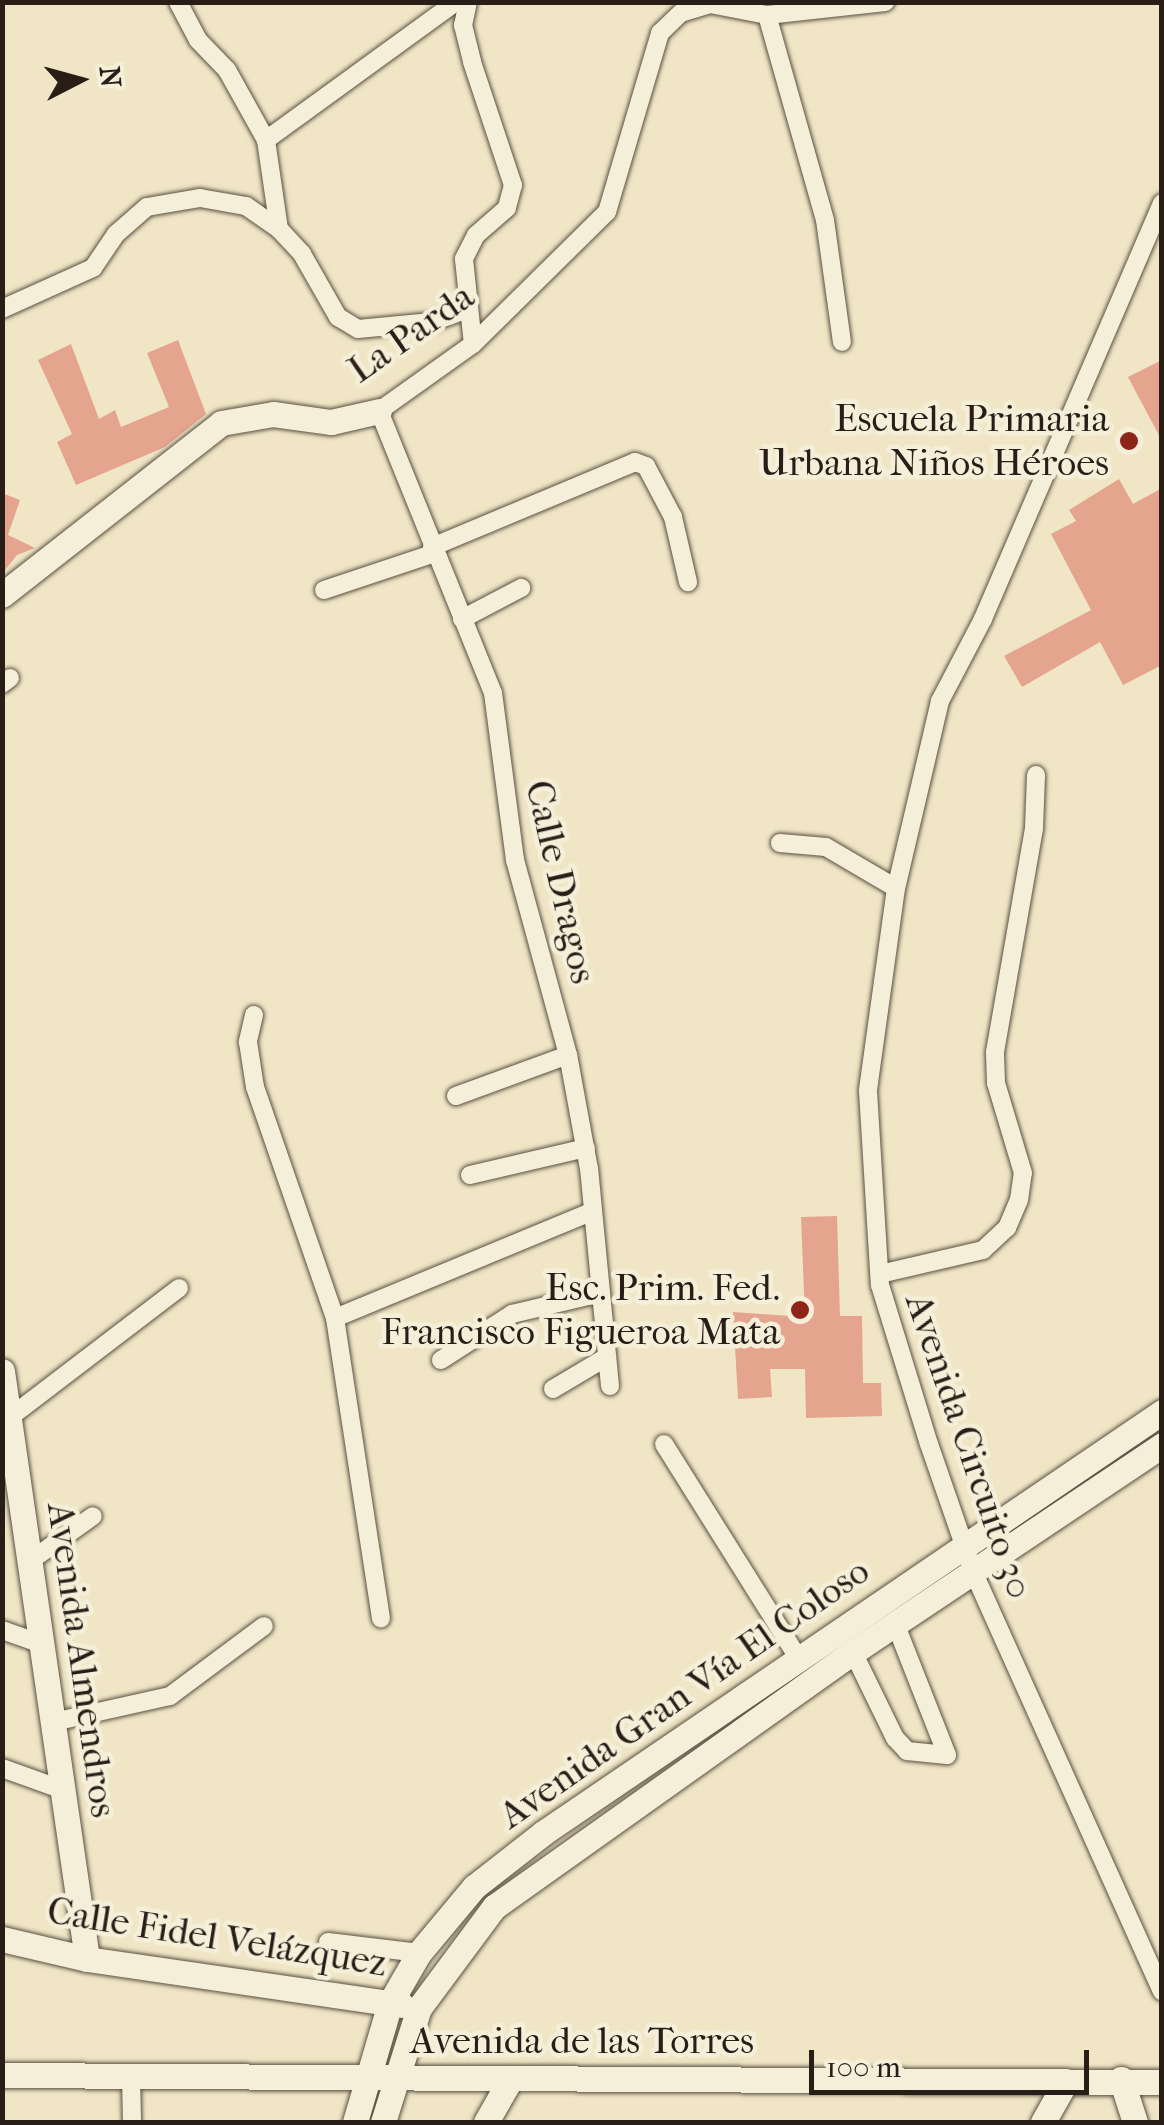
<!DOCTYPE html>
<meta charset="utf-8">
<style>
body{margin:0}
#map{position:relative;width:1164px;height:2125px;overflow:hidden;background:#f0e6c5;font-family:"IM FELL French Canon",serif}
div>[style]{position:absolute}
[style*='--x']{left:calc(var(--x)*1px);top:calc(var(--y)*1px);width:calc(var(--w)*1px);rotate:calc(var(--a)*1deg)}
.building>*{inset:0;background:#e4a48e}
.roads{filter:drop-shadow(0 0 2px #5a4f42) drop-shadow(0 0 2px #5a4f42)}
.street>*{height:18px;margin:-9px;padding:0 9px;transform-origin:9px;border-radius:9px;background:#f5efd9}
.secondary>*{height:25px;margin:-12.5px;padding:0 12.5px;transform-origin:12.5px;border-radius:12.5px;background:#f5efd9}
.dots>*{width:28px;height:28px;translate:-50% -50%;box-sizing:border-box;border:5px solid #f5efd9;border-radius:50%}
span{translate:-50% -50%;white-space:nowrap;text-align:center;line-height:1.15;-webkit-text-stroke:9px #f5efd9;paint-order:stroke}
.street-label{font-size:38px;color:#281d17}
.poi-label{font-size:38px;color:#281d17}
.right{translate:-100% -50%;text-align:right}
.frame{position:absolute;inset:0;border:5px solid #281d17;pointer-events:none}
.north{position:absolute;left:30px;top:30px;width:100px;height:100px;-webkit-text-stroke:8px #f5efd9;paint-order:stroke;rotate:84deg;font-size:28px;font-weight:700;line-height:40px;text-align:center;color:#281d17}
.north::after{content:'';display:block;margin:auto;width:35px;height:45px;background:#281d17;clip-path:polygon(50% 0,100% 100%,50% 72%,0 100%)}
.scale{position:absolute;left:809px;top:2050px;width:280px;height:45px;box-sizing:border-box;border:5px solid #281d17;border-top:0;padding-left:12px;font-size:30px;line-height:35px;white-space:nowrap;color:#281d17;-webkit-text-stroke:8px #f5efd9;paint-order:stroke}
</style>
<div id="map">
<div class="building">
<i style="clip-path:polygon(178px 340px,206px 414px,165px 447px,76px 485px,57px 442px,72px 434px,38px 360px,71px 344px,99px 419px,115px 410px,121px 427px,169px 407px,147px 353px)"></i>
<i style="clip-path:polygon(1162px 360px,1162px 441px,1128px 377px)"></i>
<i style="clip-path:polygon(1119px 479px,1133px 504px,1162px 488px,1162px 665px,1123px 685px,1100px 642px,1022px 687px,1004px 656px,1091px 610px,1051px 534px,1076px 521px,1069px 510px)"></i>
<i style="clip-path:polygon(2px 493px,20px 500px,8px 535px,35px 548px,17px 555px,2px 574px)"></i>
<i style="clip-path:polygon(837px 1216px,840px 1316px,862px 1316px,863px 1383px,881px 1383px,882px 1416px,806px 1418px,805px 1369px,770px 1369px,772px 1397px,738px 1399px,733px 1312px,805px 1317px,801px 1217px)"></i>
</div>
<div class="roads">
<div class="street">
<i style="--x:178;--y:2;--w:43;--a:62.2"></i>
<i style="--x:198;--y:40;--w:42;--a:46"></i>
<i style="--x:227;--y:70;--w:80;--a:60.9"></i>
<i style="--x:266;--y:140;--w:90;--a:81.7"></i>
<i style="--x:468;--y:2;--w:24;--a:102"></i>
<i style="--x:463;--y:25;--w:38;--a:76"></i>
<i style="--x:472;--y:62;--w:130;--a:71.6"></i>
<i style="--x:513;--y:185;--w:24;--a:105"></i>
<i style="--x:507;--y:208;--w:41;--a:138.9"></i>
<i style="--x:476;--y:235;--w:27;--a:117"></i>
<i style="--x:464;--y:259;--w:85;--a:84"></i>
<i style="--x:767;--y:15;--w:213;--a:74.2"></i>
<i style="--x:825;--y:220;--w:123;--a:82.1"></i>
<i style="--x:266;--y:140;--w:235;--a:-36"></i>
<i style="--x:1162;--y:203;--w:453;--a:113.3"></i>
<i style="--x:983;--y:619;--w:93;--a:117.7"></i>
<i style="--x:940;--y:701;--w:192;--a:103.2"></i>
<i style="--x:896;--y:888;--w:205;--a:97.9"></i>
<i style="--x:868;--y:1091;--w:194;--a:86.5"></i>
<i style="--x:880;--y:1285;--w:166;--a:72.9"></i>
<i style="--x:929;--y:1444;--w:134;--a:70.9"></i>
<i style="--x:973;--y:1571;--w:461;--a:65.8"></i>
<i style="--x:2;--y:309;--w:100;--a:-24.3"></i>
<i style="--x:93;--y:268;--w:41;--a:-55.9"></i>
<i style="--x:116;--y:234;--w:41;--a:-41.1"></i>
<i style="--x:147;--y:207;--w:54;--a:-9.6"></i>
<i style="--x:200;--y:198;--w:47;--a:9.9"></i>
<i style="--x:246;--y:206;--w:40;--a:34.9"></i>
<i style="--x:279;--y:229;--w:34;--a:47"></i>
<i style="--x:302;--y:254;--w:73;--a:60.3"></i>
<i style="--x:338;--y:317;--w:23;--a:31"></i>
<i style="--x:358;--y:329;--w:74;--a:-5.4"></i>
<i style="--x:432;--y:322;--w:35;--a:-20"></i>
<i style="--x:432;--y:547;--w:220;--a:-22.7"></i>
<i style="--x:635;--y:462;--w:12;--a:20"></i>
<i style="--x:646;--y:466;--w:58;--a:62.1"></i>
<i style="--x:673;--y:517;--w:67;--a:77"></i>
<i style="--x:324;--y:590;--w:117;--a:-18.4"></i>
<i style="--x:462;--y:619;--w:67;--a:-27.7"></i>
<i style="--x:2;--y:684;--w:10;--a:-37"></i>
<i style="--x:780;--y:843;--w:46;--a:5"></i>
<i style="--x:826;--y:847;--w:81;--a:30.4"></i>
<i style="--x:254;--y:1015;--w:28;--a:103"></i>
<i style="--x:248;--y:1042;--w:46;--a:81.2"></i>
<i style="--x:255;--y:1087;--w:244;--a:70.9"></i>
<i style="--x:335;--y:1318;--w:304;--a:81.3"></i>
<i style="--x:456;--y:1096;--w:119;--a:-20.1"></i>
<i style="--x:470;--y:1175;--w:119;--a:-13.1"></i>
<i style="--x:880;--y:1274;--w:106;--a:-13.1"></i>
<i style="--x:983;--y:1250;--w:33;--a:-43"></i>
<i style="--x:1007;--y:1228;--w:30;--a:-67"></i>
<i style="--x:1019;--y:1200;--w:27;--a:-82"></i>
<i style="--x:1023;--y:1173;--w:94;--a:-106.7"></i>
<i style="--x:996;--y:1083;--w:31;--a:-92"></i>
<i style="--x:995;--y:1052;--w:227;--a:-80.1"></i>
<i style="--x:1034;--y:828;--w:53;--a:-87.8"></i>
<i style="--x:335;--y:1318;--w:279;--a:-22.5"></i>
<i style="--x:441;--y:1360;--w:85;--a:-32.9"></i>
<i style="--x:512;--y:1314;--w:91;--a:-13.3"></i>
<i style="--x:610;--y:1386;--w:218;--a:-95.5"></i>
<i style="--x:589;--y:1169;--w:116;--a:-100.4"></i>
<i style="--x:568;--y:1055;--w:202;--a:-105.2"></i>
<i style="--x:515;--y:860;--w:168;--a:-97.5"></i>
<i style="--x:493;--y:693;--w:304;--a:-112"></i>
<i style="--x:379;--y:411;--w:115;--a:-35.5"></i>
<i style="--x:473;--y:344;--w:188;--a:-44.6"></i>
<i style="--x:607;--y:212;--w:187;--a:-73.5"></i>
<i style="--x:660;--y:33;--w:29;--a:-44"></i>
<i style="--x:681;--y:13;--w:30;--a:-17"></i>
<i style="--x:710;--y:4;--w:58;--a:10.9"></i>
<i style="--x:767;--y:15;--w:119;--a:-6.3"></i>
<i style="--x:553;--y:1389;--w:63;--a:-30.7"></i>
<i style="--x:9;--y:1418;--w:214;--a:-37.4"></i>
<i style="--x:664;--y:1444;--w:254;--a:57.9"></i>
<i style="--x:30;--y:1561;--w:77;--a:-35.5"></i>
<i style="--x:895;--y:1623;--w:142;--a:68.5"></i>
<i style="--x:2;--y:1630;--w:42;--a:19.3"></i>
<i style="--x:853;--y:1652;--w:96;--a:64"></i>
<i style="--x:895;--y:1738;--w:18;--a:47"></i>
<i style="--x:907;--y:1751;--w:40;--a:5.7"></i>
<i style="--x:53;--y:1722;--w:120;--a:-12.5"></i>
<i style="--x:170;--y:1696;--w:117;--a:-36.7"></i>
<i style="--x:2;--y:1768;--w:65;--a:19.8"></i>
<i style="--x:328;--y:1942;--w:92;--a:6.9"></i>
<i style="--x:131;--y:2077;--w:45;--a:88.7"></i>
</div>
<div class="secondary">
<i style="--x:2;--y:595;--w:278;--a:-38.1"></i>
<i style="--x:221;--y:423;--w:53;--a:-9.8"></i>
<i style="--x:273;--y:414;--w:59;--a:7.9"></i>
<i style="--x:331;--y:422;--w:49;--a:-12.9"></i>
<i style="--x:2;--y:1371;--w:594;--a:81.77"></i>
<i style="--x:2;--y:1939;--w:87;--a:13.2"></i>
<i style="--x:87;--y:1959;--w:318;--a:8.3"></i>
<i style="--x:2;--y:2075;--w:1160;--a:0.35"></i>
<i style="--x:1121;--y:2079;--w:45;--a:72"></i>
<i style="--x:355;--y:2122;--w:124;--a:-73.6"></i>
<i style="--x:390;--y:2003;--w:58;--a:-59.9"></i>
<i style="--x:419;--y:1953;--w:86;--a:-50.2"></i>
<i style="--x:474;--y:1887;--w:88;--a:-38"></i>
<i style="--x:543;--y:1833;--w:749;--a:-34.22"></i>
<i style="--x:383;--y:2122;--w:120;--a:-72.5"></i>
<i style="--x:419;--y:2008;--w:126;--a:-53.4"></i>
<i style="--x:494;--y:1907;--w:440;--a:-35.4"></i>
<i style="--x:853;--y:1652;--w:372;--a:-33.8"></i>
<i style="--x:486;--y:2122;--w:48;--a:-60.3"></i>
<i style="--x:1043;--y:2122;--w:47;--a:-60.7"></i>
</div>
</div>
<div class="dots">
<i style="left:1129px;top:441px;background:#8f2418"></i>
<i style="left:800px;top:1310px;background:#8f2418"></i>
</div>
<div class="street-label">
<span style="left:411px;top:333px;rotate:-35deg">La Parda</span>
<span style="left:561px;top:882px;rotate:77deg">Calle Dragos</span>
<span style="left:969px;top:1446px;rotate:71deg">Avenida Circuito 30</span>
<span style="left:82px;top:1660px;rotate:82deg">Avenida Almendros</span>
<span style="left:684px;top:1693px;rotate:-35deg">Avenida Gran Vía El Coloso</span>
<span style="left:217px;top:1937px;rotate:9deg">Calle Fidel Velázquez</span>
<span style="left:582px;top:2041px">Avenida de las Torres</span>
</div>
<div class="poi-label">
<span class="right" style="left:1109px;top:441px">Escuela Primaria<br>Urbana Niños Héroes</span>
<span class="right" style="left:780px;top:1310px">Esc. Prim. Fed.<br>Francisco Figueroa Mata</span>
</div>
<div class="frame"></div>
<div class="north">N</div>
<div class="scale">100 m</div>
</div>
